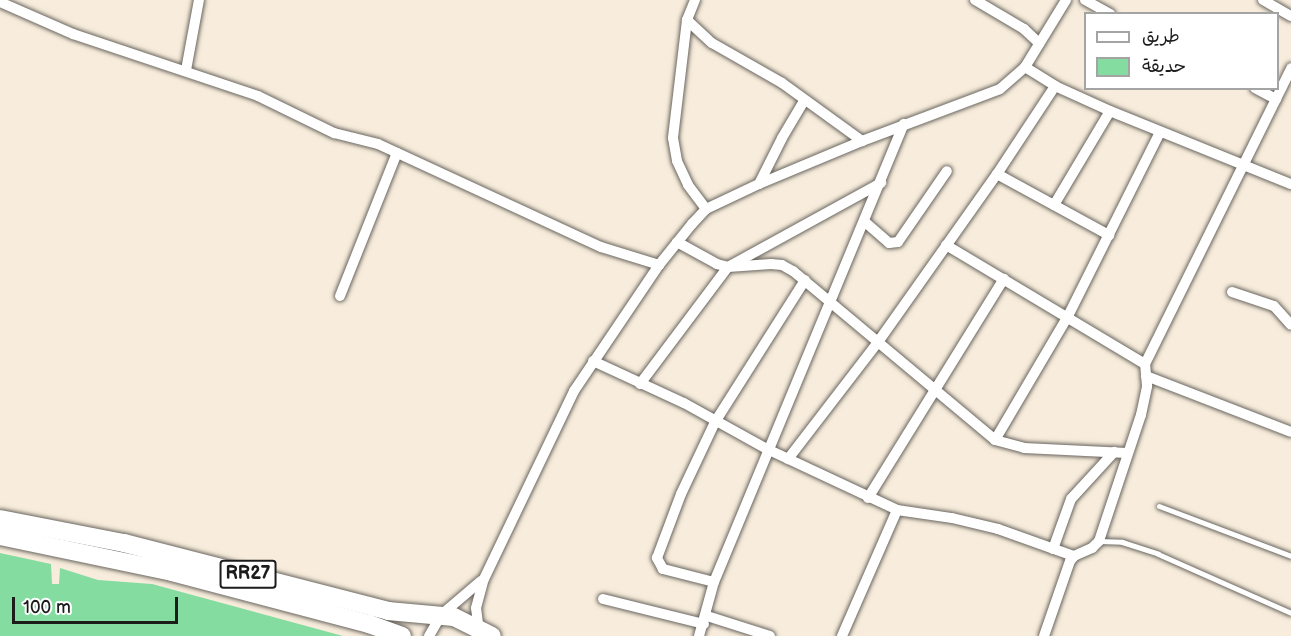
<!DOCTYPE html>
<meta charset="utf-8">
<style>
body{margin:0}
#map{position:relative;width:1291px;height:636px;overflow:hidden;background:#f8eddc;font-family:"Balsamiq Sans","Playpen Sans Arabic",sans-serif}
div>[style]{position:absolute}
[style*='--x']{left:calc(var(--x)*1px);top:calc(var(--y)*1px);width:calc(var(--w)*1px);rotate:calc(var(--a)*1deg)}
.green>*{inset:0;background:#85dca1}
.roads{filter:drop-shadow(0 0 2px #69655f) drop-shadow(0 0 2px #69655f)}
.service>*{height:5px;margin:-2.5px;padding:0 2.5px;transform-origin:2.5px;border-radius:2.5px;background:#fff}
.minor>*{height:10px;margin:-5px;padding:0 5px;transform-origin:5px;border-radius:5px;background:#fff}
.trunk>*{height:18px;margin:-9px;padding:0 9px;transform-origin:9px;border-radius:9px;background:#fff}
span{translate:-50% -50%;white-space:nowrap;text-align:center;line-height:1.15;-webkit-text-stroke:5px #fff;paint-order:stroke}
.shield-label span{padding:2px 4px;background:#fff;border:2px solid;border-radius:4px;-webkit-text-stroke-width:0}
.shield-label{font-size:18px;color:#1c1c1c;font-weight:700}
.legend{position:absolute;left:1084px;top:12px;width:195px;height:78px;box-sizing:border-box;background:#fff;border:2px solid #a4a4a4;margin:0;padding:8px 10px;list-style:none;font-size:18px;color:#1c1c1c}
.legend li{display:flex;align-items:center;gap:12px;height:30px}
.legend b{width:30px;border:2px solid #a4a4a4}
.scale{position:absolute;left:12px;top:597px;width:166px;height:27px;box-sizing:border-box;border:3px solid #1c1c1c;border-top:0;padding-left:8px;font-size:18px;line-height:21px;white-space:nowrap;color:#1c1c1c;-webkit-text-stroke:4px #fff;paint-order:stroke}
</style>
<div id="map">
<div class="green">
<i style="clip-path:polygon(0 553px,51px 564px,52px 584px,59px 584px,60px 568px,98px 580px,152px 584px,343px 636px,0 636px)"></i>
</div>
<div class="roads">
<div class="service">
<i style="--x:1159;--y:506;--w:141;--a:20.7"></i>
<i style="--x:1099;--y:541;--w:23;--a:2"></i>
<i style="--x:1122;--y:542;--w:38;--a:18"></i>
<i style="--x:1158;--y:554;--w:145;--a:23.9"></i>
</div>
<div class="minor">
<i style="--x:695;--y:0;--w:22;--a:112"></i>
<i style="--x:687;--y:20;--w:34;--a:43"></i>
<i style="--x:712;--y:43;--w:81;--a:29.7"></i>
<i style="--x:782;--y:83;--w:99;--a:35.9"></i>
<i style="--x:975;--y:0;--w:57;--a:30.6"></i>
<i style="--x:1024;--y:29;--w:21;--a:43"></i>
<i style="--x:1085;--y:0;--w:29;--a:29"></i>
<i style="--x:1263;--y:0;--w:32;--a:30"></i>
<i style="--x:0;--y:2;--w:80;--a:23.7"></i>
<i style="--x:73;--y:34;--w:195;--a:18.5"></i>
<i style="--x:258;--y:96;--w:85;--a:26"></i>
<i style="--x:334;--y:133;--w:45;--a:14"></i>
<i style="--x:378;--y:144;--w:246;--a:24.8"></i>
<i style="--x:601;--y:247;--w:61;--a:17.2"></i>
<i style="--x:687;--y:20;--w:119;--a:96.8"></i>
<i style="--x:673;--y:138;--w:23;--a:80"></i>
<i style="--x:677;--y:161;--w:26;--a:65"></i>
<i style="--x:688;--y:185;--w:30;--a:53"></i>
<i style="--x:1025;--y:67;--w:36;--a:32"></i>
<i style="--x:1055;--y:86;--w:60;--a:24.4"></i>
<i style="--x:1110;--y:111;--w:195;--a:22"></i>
<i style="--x:186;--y:70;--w:71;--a:-79.5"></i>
<i style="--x:1255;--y:88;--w:24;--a:28"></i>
<i style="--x:997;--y:174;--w:128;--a:28.6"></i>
<i style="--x:759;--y:184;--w:51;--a:-63.4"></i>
<i style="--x:782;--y:138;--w:43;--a:-59.3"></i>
<i style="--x:1054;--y:205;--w:109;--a:-59.2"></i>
<i style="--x:865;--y:222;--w:32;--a:41"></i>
<i style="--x:889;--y:243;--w:9;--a:-6"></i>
<i style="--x:898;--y:242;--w:86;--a:-55.4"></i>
<i style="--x:677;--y:242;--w:46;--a:28.8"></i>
<i style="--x:717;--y:264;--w:11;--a:15"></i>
<i style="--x:728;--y:267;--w:43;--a:-4"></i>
<i style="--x:771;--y:264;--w:11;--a:5"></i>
<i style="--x:782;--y:265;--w:13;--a:29"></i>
<i style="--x:793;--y:271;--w:263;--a:39.9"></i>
<i style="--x:995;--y:440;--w:30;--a:15"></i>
<i style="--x:1024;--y:448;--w:103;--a:2.8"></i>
<i style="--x:946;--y:245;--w:232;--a:30.9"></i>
<i style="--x:1232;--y:292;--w:44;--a:18.4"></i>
<i style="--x:1274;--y:306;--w:25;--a:48"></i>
<i style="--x:340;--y:296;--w:154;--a:-68.3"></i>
<i style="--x:593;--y:361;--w:100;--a:24.8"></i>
<i style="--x:684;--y:403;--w:95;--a:29"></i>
<i style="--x:767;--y:449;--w:144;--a:25.1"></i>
<i style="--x:897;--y:510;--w:56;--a:8.3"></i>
<i style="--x:952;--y:518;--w:47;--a:13.4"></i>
<i style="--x:998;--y:529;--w:81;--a:19.6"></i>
<i style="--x:1146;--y:376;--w:155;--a:21.1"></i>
<i style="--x:640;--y:384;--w:146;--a:-53.1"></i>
<i style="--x:728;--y:267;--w:175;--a:-28.8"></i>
<i style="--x:995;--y:440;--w:142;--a:-59.5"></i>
<i style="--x:1067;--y:318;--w:208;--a:-63.4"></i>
<i style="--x:788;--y:459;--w:148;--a:-52.4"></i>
<i style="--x:878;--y:342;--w:206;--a:-54.7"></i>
<i style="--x:997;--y:174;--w:105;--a:-56.6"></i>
<i style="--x:868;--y:498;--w:258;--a:-58.2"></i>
<i style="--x:1053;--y:549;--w:53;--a:-70.2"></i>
<i style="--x:1071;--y:499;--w:64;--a:-47.5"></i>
<i style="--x:714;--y:582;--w:53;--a:-165.7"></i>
<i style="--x:663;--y:569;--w:13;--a:-119"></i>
<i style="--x:657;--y:558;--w:68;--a:-69.4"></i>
<i style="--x:681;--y:494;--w:80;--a:-64.7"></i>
<i style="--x:715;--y:422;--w:168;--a:-57.6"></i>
<i style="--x:603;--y:599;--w:104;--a:13.9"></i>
<i style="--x:707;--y:616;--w:66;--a:17.6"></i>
<i style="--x:479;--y:632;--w:24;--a:-97"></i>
<i style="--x:476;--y:608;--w:30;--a:-75"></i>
<i style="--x:484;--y:579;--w:208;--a:-64.4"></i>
<i style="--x:574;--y:391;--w:152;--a:-56"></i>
<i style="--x:659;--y:265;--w:53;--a:-51.2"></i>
<i style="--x:692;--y:224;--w:21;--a:-47"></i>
<i style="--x:706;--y:209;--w:59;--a:-25.3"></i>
<i style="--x:759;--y:184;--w:112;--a:-22.7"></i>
<i style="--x:862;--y:141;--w:147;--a:-20.6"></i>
<i style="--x:1000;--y:89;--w:33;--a:-41"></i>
<i style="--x:1025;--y:67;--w:79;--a:-58.5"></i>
<i style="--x:429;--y:636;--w:24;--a:-60"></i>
<i style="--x:441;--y:615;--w:52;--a:-40.4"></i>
<i style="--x:699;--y:636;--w:56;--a:-74.5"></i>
<i style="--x:714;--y:582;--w:496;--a:-67.5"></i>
<i style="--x:842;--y:636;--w:137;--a:-66.4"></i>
<i style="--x:1044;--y:636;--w:79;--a:-70.9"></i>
<i style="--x:1070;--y:561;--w:6;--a:-51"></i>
<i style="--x:1074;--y:556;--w:20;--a:-24"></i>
<i style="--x:1092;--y:548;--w:10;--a:-45"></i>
<i style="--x:1099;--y:541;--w:133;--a:-71.6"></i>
<i style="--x:1141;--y:415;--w:30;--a:-78"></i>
<i style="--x:1147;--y:386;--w:22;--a:-95"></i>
<i style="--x:1145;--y:364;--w:330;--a:-63.7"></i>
</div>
<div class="trunk">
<i style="--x:0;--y:519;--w:126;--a:11"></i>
<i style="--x:124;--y:543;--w:273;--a:14.4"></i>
<i style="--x:388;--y:611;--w:66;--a:5.2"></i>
<i style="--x:454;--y:617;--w:42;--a:26.6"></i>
<i style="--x:0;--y:536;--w:176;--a:11.8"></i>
<i style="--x:172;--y:572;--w:204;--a:14.8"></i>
<i style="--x:369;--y:624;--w:35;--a:20"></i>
</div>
</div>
<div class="shield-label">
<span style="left:248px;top:574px">RR27</span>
</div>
<ul class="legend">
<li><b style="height:8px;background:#fff"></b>طريق</li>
<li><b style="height:16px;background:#85dca1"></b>حديقة</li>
</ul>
<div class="scale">100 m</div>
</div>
